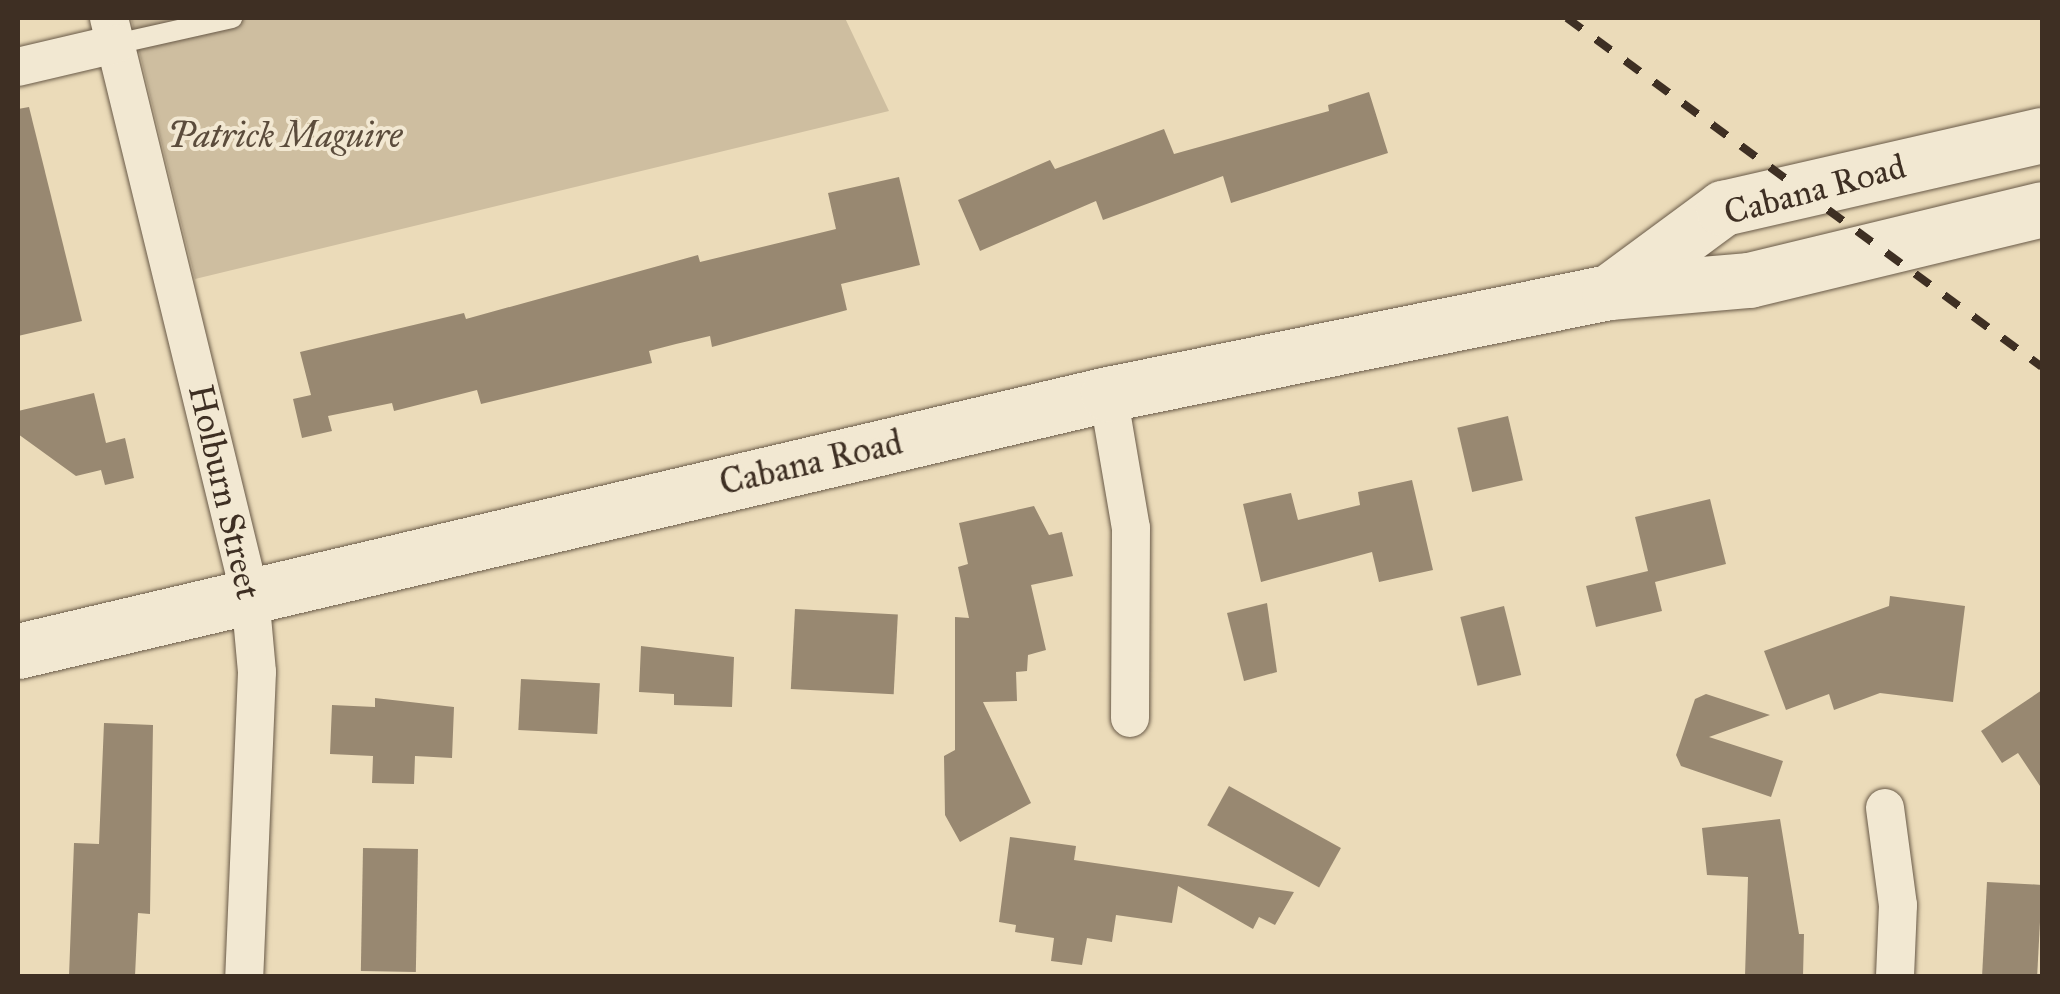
<!DOCTYPE html>
<style>
body{margin:0}
#map{position:relative;width:2060px;height:994px;overflow:hidden;background:#ebdbb9;font-family:"IM FELL Great Primer",serif}
div>[style]{position:absolute}
[style*='--x']{left:calc(var(--x)*1px);top:calc(var(--y)*1px);width:calc(var(--w)*1px);rotate:calc(var(--a)*1deg)}
.green>*{inset:0;background:#cebea0}
.building>*{inset:0;background:#988871;transform-origin:0 0}
.roads{filter:drop-shadow(0 0 2px #695a48) drop-shadow(0 0 2px #695a48)}
.lane>*{height:20px;margin:-10px;padding:0 10px;transform-origin:10px;border-radius:10px;background:#f2e8d2}
.street>*{height:38px;margin:-19px;padding:0 19px;transform-origin:19px;border-radius:19px;background:#f2e8d2}
.secondary>*{height:55px;margin:-27.5px;padding:0 27.5px;transform-origin:27.5px;border-radius:27.5px;background:#f2e8d2}
.rail>*{height:8px;margin-top:-4px;transform-origin:0;background:repeating-linear-gradient(90deg,#3e2f23 0 18px,transparent 0 36px)}
span{translate:-50% -50%;white-space:nowrap;text-align:center;line-height:1.15;-webkit-text-stroke:8px #f2e8d2;paint-order:stroke}
.park-label{font-size:35px;color:#5b4c3c;font-style:italic}
.street-label{font-size:35px;color:#3e2f23}
.frame{position:absolute;inset:0;border:20px solid #3e2f23;pointer-events:none}
</style>
<div id="map">
<div class="green">
<i style="clip-path:polygon(131px 18px,845px 18px,889px 111px,195px 279px)"></i>
</div>
<div class="building">
<i style="clip-path:polygon(1369px 92px,1388px 153px,1231px 203px,1223px 176px,1103px 220px,1096px 201px,980px 251px,958px 200px,1050px 160px,1055px 169px,1164px 129px,1174px 154px,1329px 111px,1328px 105px)"></i>
<i style="clip-path:polygon(29px 107px,82px 321px,18px 336px,18px 109px)"></i>
<i style="clip-path:polygon(899px 177px,920px 265px,841px 284px,847px 310px,712px 347px,710px 336px,676px 344px,649px 351px,652px 363px,481px 404px,477px 390px,394px 411px,392px 403px,328px 416px,332px 431px,302px 438px,293px 399px,311px 395px,300px 352px,464px 313px,466px 319px,698px 255px,700px 262px,836px 229px,828px 193px)"></i>
<i style="clip-path:polygon(94px 393px,106px 443px,125px 438px,134px 478px,105px 485px,101px 470px,76px 476px,18px 434px,18px 411px)"></i>
<i style="left:1508px;top:416px;width:66px;height:52px;rotate:77deg"></i>
<i style="clip-path:polygon(1412px 480px,1433px 570px,1379px 582px,1372px 552px,1261px 582px,1243px 504px,1291px 493px,1298px 520px,1360px 505px,1358px 492px)"></i>
<i style="clip-path:polygon(1710px 499px,1726px 564px,1655px 582px,1662px 611px,1596px 627px,1586px 586px,1648px 571px,1635px 517px)"></i>
<i style="clip-path:polygon(1034px 506px,1049px 535px,1062px 532px,1073px 576px,1031px 585px,1046px 650px,1028px 655px,1027px 671px,1016px 672px,1017px 701px,983px 702px,1031px 803px,960px 842px,945px 815px,944px 756px,955px 750px,955px 617px,969px 618px,958px 567px,968px 564px,959px 523px)"></i>
<i style="clip-path:polygon(1890px 596px,1965px 606px,1953px 702px,1880px 693px,1834px 710px,1829px 694px,1786px 710px,1764px 651px,1889px 606px)"></i>
<i style="clip-path:polygon(1267px 603px,1277px 672px,1244px 681px,1227px 613px)"></i>
<i style="left:1504px;top:606px;width:71px;height:45px;rotate:76deg"></i>
<i style="left:795px;top:609px;width:103px;height:80px;rotate:3deg"></i>
<i style="clip-path:polygon(641px 646px,734px 657px,732px 707px,674px 705px,674px 694px,639px 692px)"></i>
<i style="left:521px;top:679px;width:79px;height:51px;rotate:3deg"></i>
<i style="clip-path:polygon(2042px 690px,2042px 789px,2018px 753px,2002px 763px,1981px 731px)"></i>
<i style="clip-path:polygon(1706px 694px,1770px 715px,1709px 737px,1783px 761px,1771px 797px,1681px 766px,1676px 755px,1695px 699px)"></i>
<i style="clip-path:polygon(375px 698px,454px 707px,452px 758px,415px 756px,414px 784px,372px 783px,373px 756px,330px 754px,332px 705px,375px 707px)"></i>
<i style="clip-path:polygon(104px 723px,153px 725px,150px 914px,138px 913px,135px 976px,69px 976px,74px 843px,99px 844px)"></i>
<i style="left:1229px;top:786px;width:128px;height:45px;rotate:29deg"></i>
<i style="clip-path:polygon(1780px 819px,1799px 934px,1804px 934px,1803px 976px,1745px 976px,1748px 877px,1707px 875px,1702px 828px)"></i>
<i style="clip-path:polygon(1010px 837px,1076px 846px,1074px 860px,1294px 892px,1275px 925px,1259px 917px,1253px 929px,1178px 886px,1172px 923px,1116px 915px,1112px 942px,1087px 938px,1082px 965px,1051px 961px,1054px 938px,1015px 932px,1016px 925px,999px 922px)"></i>
<i style="left:363px;top:848px;width:55px;height:123px;rotate:1deg"></i>
<i style="left:1987px;top:882px;width:55px;height:94px;rotate:3deg"></i>
</div>
<div class="roads">
<div class="lane">
<i style="--x:116;--y:44;--w:119;--a:-12.6"></i>
</div>
<div class="street">
<i style="--x:109;--y:18;--w:594;--a:76.27"></i>
<i style="--x:250;--y:595;--w:77;--a:84.8"></i>
<i style="--x:257;--y:672;--w:304;--a:92.4"></i>
<i style="--x:18;--y:67;--w:101;--a:-13.2"></i>
<i style="--x:1108;--y:394;--w:136;--a:80.3"></i>
<i style="--x:1131;--y:528;--w:190;--a:90.3"></i>
<i style="--x:1885;--y:808;--w:98;--a:82.4"></i>
<i style="--x:1898;--y:905;--w:71;--a:92.4"></i>
</div>
<div class="secondary">
<i style="--x:1609;--y:292;--w:142;--a:-36.4"></i>
<i style="--x:1723;--y:208;--w:327;--a:-12.9"></i>
<i style="--x:18;--y:651;--w:1120;--a:-13.27"></i>
<i style="--x:1108;--y:394;--w:511;--a:-11.51"></i>
<i style="--x:1609;--y:292;--w:141;--a:-4.9"></i>
<i style="--x:1749;--y:280;--w:301;--a:-13.6"></i>
</div>
</div>
<div class="rail">
<i style="--x:1567;--y:18;--w:589;--a:36.31"></i>
</div>
<div class="park-label">
<span style="left:285px;top:136px">Patrick Maguire</span>
</div>
<div class="street-label">
<span style="left:1815px;top:190px;rotate:-15deg">Cabana Road</span>
<span style="left:811px;top:463px;rotate:-13deg">Cabana Road</span>
<span style="left:224px;top:492px;rotate:77deg">Holburn Street</span>
</div>
<div class="frame"></div>
</div>
